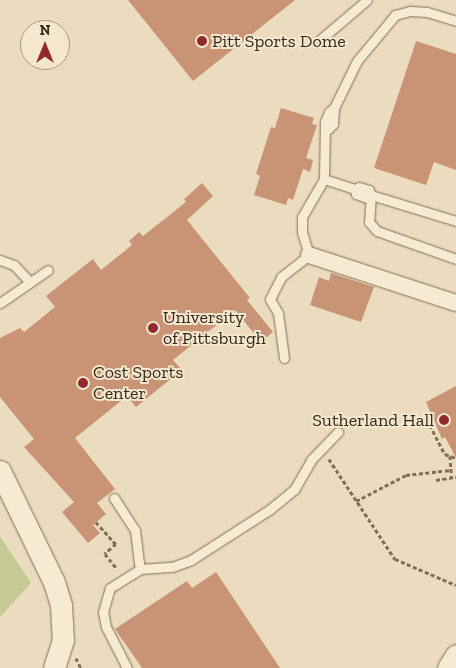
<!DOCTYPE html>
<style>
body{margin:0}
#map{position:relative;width:456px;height:668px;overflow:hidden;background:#ecdcbf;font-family:"Zilla Slab",serif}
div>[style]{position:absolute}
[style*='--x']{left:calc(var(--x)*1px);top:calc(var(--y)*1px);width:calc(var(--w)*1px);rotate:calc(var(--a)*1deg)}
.green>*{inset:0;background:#c6c994}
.building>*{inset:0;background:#c99476}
.path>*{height:2.5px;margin-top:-1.25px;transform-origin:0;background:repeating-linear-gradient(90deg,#846d58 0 4px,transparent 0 6.5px)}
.roads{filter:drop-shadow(0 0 1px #846d58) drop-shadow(0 0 1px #846d58)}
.service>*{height:9px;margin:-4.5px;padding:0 4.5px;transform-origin:4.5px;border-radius:4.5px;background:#f7ead2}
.minor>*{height:16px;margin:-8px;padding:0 8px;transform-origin:8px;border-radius:8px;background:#f7ead2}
.tertiary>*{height:21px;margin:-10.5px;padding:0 10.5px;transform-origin:10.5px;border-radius:10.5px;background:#f7ead2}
.dots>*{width:14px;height:14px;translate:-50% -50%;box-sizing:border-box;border:2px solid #f4e7ce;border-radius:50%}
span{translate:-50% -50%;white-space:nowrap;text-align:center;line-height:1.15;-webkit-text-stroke:4px #f4e7ce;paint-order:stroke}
.poi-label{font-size:18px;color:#34271c}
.left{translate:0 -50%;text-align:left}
.right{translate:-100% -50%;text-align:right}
.north{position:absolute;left:20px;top:20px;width:50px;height:50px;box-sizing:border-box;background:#f4e7ce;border:1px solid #a79a87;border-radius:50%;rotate:0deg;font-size:14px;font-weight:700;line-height:20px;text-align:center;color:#34271c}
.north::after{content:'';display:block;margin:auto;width:18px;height:22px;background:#912a30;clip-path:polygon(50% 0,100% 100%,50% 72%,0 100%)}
</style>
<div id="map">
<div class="green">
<i style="clip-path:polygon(0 536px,31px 583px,0 617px)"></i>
</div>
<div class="building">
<i style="clip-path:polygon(128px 0,295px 0,193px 81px)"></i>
<i style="clip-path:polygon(416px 41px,456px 54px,456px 170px,434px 162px,426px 185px,374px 168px)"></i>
<i style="clip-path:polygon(281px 108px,314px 118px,312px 124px,317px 125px,306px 158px,313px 160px,310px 172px,303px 169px,293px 200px,288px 198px,286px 205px,254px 195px,260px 176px,256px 174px,271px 127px,275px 128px)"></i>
<i style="clip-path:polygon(202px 183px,213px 196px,187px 220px,250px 298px,247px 300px,273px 332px,261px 342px,235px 310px,173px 360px,182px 370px,136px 407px,127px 396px,75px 438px,115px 489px,97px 503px,106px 514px,93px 525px,100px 533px,88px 543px,62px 512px,74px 502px,24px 447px,34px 439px,0 397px,0 338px,20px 328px,24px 332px,55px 307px,46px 296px,93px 259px,101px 270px,132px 245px,129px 241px,139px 232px,143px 236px,186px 202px,184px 199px)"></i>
<i style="clip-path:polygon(331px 273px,374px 287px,361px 322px,310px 305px,319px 277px,329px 281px)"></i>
<i style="clip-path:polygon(456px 386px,456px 458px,445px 437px,442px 439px,426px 402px)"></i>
<i style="clip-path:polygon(216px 572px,280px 668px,142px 668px,115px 629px,187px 581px,192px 588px)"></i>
</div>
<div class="path">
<i style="--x:434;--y:423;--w:4;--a:153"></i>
<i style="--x:430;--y:425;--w:33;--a:63"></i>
<i style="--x:445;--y:454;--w:12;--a:20"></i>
<i style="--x:450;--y:456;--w:21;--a:85"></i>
<i style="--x:329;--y:459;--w:120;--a:56.6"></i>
<i style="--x:395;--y:559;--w:66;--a:23.1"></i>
<i style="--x:436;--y:480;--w:20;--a:-9"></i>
<i style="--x:356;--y:501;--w:56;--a:-27.5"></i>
<i style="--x:406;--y:475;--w:45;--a:-6.3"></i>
<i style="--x:96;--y:522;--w:30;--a:48"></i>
<i style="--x:116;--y:544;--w:15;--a:138"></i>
<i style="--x:105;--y:554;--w:19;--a:51"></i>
<i style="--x:76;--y:658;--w:11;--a:63"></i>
</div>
<div class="roads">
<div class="service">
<i style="--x:321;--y:39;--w:60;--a:-40.3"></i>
<i style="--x:327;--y:130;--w:8;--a:-45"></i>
<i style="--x:333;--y:124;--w:16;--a:-86"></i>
<i style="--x:324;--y:179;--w:33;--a:18"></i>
<i style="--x:355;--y:189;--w:4;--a:-27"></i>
<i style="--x:359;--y:187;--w:10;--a:17"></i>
<i style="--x:369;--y:190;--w:5;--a:68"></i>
<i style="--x:371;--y:195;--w:89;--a:17"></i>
<i style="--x:355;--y:189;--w:5;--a:79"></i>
<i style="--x:356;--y:194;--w:12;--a:20"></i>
<i style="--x:367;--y:198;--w:5;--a:-37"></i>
<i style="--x:371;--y:195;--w:27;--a:94"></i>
<i style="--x:369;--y:222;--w:12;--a:48"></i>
<i style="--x:377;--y:231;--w:84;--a:19.5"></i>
<i style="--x:0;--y:260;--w:15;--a:20"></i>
<i style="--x:14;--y:265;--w:23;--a:47"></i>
<i style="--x:0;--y:303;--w:58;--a:-34.5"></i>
<i style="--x:284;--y:358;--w:45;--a:-97.6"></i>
<i style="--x:278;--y:313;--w:16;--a:-120"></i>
<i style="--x:270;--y:299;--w:25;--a:-63"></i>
<i style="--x:281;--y:277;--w:36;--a:-38"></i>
<i style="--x:309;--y:255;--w:24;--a:-107"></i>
<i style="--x:302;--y:232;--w:15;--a:-90"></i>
<i style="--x:302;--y:217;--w:44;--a:-59.9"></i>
<i style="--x:324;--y:179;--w:57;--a:-89"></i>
<i style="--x:325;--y:122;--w:11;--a:-68"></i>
<i style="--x:329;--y:112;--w:6;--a:-39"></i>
<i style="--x:334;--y:108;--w:52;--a:-63.9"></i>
<i style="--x:357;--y:61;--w:60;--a:-50.4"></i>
<i style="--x:395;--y:15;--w:16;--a:-15"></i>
<i style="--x:410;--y:11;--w:17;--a:3"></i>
<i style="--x:427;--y:12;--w:30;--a:17"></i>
<i style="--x:114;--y:498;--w:38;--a:57"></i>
<i style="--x:135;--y:530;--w:39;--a:83"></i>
<i style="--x:127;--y:668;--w:46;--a:-117.1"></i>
<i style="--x:106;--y:627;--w:15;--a:-101"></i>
<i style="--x:103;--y:612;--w:25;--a:-74"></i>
<i style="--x:110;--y:588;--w:36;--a:-32"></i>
<i style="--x:140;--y:569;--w:32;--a:-4"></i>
<i style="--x:172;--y:567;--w:20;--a:-20"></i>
<i style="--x:191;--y:560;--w:93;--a:-32.7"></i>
<i style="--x:269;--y:510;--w:32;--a:-39"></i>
<i style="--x:294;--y:490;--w:34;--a:-60"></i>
<i style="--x:311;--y:460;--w:39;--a:-46"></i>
</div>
<div class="minor">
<i style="--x:309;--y:255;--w:155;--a:18.1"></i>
</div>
<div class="tertiary">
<i style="--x:0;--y:471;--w:123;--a:64.1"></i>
<i style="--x:54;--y:582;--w:24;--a:73"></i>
<i style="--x:61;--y:605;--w:35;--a:87"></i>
<i style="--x:63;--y:640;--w:29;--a:108"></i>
<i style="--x:448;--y:668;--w:15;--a:-58"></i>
</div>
</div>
<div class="dots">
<i style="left:202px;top:41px;background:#912a30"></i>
<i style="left:153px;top:328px;background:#912a30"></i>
<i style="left:83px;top:383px;background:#912a30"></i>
<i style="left:444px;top:420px;background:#912a30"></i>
</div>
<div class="poi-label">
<span class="left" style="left:212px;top:41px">Pitt Sports Dome</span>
<span class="left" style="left:163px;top:328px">University<br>of Pittsburgh</span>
<span class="left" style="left:93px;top:383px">Cost Sports<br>Center</span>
<span class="right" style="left:434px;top:420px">Sutherland Hall</span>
</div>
<div class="north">N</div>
</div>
